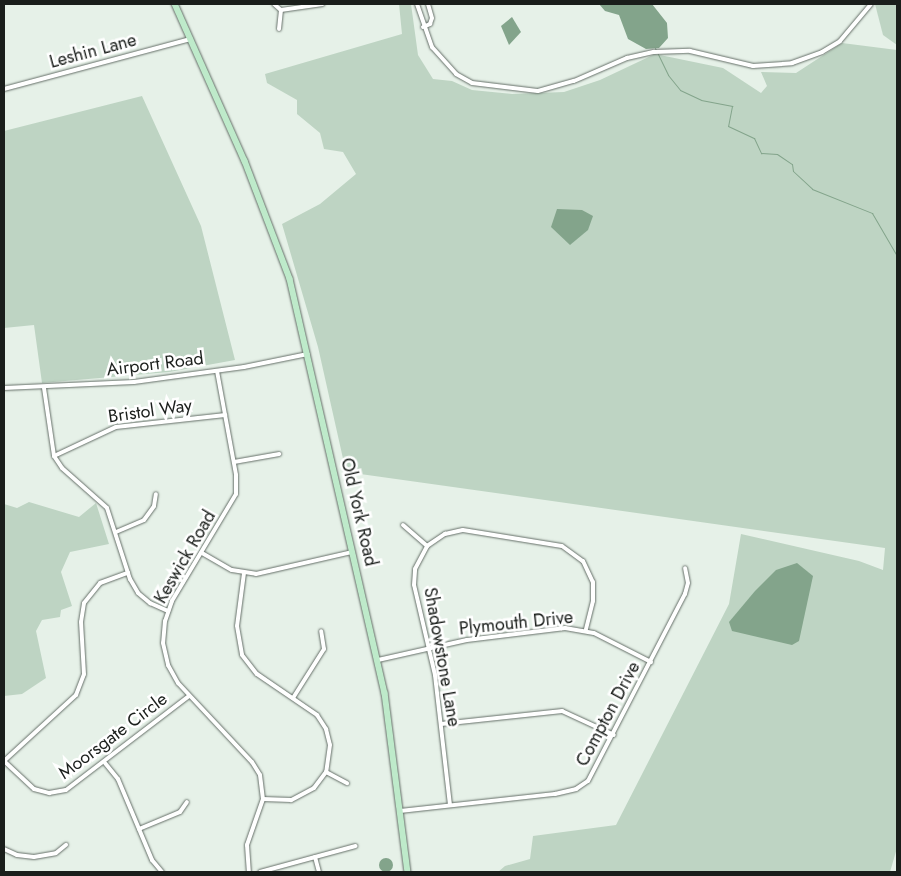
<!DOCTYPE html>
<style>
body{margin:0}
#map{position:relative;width:901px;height:876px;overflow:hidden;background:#e6f1e8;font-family:Jost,sans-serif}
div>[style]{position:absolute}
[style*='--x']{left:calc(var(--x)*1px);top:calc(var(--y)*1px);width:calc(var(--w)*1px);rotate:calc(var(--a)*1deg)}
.green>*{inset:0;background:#bed4c3}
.water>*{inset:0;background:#83a48b}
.round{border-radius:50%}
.stream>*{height:1px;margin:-0.5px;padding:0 0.5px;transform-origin:0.5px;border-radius:0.5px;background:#83a48b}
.roads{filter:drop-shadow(0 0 1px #656f68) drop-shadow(0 0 1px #656f68)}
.street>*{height:4px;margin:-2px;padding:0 2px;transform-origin:2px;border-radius:2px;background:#fff}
.primary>*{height:5.5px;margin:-2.75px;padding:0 2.75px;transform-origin:2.75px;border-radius:2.75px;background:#beeaca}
span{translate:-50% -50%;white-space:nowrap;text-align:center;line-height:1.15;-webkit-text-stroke:5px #fff;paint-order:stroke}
.street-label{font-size:18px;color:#1a1e1b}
.frame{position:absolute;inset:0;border:5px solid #1a1e1b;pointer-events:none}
</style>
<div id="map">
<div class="green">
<i style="clip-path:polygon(399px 4px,411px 4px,418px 55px,433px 79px,452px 81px,472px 90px,512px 94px,564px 92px,600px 80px,655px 54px,723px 68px,761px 93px,767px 86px,761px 72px,796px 73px,842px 43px,897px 50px,897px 848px,890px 872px,498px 872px,505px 866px,530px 859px,533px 836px,616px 825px,729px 604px,741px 534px,859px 561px,883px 570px,885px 548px,346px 472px,318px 347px,282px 224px,320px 204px,356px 174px,343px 152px,324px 149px,320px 133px,297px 114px,297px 100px,267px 83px,265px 74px,402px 34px)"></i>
<i style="clip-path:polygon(875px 4px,897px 4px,897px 45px,883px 35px)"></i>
<i style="clip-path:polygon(142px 96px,201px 226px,235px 360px,169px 372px,42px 383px,34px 325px,4px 328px,4px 131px)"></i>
<i style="clip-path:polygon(29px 502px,79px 517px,96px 503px,109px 544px,70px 552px,61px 572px,72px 606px,61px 610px,60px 617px,42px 620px,36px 631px,46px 678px,22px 694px,4px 696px,4px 504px,17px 508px)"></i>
</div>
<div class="water">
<i style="clip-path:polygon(599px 4px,652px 4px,667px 23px,668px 38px,659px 48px,646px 49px,628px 39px,619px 15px,605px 11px)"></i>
<i style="clip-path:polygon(512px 17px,521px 32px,509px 45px,501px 26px)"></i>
<i style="clip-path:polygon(557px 209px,582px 210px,593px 216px,588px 230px,570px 245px,551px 227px)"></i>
<i style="clip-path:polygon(797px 563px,813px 576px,799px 641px,792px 645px,732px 631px,729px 622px,755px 591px,776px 570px)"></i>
<i class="round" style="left:379px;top:858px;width:14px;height:14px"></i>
</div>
<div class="stream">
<i style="--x:655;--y:48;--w:30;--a:64"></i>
<i style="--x:668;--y:75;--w:19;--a:51"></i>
<i style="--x:680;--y:90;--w:23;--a:25"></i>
<i style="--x:701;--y:100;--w:32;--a:11"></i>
<i style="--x:732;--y:106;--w:20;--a:101"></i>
<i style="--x:728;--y:126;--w:29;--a:25"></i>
<i style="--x:754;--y:138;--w:17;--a:65"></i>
<i style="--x:761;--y:153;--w:16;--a:4"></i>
<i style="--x:777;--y:154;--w:18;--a:34"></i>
<i style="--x:792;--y:164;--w:7;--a:82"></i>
<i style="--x:793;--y:171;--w:26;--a:43"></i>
<i style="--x:812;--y:189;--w:65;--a:21.8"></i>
<i style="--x:872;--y:213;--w:50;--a:59.8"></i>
</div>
<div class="roads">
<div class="street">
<i style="--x:274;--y:4;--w:9;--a:41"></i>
<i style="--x:417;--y:4;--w:46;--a:70.8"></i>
<i style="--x:432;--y:47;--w:36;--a:48"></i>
<i style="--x:456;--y:74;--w:18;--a:29"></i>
<i style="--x:472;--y:83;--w:66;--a:6.9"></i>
<i style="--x:538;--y:91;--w:37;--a:-16"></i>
<i style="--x:574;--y:81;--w:58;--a:-23.5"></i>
<i style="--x:627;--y:58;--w:28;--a:-13"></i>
<i style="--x:654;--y:52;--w:36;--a:-2"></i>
<i style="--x:690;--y:51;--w:65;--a:13.4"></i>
<i style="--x:753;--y:66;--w:39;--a:-4"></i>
<i style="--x:792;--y:63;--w:32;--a:-20"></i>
<i style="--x:822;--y:52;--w:21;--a:-31"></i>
<i style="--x:840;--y:41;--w:48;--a:-50"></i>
<i style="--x:281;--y:10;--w:42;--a:-8.1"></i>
<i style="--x:423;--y:27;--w:8;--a:-23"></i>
<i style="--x:430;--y:24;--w:6;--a:-72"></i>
<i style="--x:432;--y:18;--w:15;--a:-106"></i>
<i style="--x:279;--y:29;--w:19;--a:-84"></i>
<i style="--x:4;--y:89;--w:193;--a:-15"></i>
<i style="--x:217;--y:371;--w:106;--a:79.6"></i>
<i style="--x:236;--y:475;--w:19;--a:90"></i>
<i style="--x:236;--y:494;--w:125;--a:120.9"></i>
<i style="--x:172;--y:601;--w:21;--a:109"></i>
<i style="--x:165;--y:621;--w:22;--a:95"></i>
<i style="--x:163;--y:643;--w:23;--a:77"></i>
<i style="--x:168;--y:665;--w:21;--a:61"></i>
<i style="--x:178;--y:683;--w:108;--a:46.9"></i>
<i style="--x:252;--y:762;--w:15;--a:58"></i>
<i style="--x:260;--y:775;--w:24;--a:83"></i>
<i style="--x:263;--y:799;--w:49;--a:109.2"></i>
<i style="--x:247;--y:845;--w:27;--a:86"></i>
<i style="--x:4;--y:388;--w:130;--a:-2.6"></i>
<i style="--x:134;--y:382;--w:111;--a:-7.8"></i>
<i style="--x:244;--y:367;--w:65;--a:-11.5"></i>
<i style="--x:44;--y:388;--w:69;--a:81.6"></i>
<i style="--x:54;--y:456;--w:14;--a:56"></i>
<i style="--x:62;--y:468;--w:60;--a:41.6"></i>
<i style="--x:107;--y:508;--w:75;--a:72.1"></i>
<i style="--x:130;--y:579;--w:16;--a:60"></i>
<i style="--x:138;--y:593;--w:16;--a:40"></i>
<i style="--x:150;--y:603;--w:20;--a:24"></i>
<i style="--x:54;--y:456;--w:68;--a:-25.1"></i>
<i style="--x:116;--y:427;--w:110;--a:-6.3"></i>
<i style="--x:234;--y:462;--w:46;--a:-10.1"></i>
<i style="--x:403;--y:525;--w:32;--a:41"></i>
<i style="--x:116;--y:532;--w:30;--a:-23"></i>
<i style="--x:144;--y:520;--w:17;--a:-54"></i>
<i style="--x:154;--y:506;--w:12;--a:-81"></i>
<i style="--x:202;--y:553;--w:34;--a:30"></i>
<i style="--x:232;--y:570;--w:24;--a:9"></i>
<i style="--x:256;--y:574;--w:98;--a:-12.9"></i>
<i style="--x:244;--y:573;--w:53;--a:97.5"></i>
<i style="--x:237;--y:626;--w:29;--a:80"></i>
<i style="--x:242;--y:655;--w:24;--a:52"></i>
<i style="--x:257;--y:674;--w:73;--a:34.3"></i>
<i style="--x:317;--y:715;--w:17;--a:57"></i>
<i style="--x:326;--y:729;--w:16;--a:76"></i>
<i style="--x:330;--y:745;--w:27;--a:98"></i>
<i style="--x:326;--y:772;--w:20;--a:127"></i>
<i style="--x:314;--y:788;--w:26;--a:152"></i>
<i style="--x:291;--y:800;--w:28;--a:-178"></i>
<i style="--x:378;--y:660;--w:91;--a:-12.7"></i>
<i style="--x:467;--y:640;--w:99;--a:-7"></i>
<i style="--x:565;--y:628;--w:29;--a:10"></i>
<i style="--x:594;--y:633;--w:64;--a:27"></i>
<i style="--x:293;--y:698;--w:58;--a:-57.7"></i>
<i style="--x:324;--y:649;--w:18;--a:-99"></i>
<i style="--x:441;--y:724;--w:122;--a:-6.1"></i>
<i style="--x:562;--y:711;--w:57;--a:24.8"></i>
<i style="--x:4;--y:761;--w:98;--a:-42.5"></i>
<i style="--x:76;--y:695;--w:22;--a:-69"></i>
<i style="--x:84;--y:674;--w:52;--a:-93.3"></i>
<i style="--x:81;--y:622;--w:19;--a:-81"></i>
<i style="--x:84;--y:603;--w:26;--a:-51"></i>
<i style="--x:100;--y:583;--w:30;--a:-20"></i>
<i style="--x:4;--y:761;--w:41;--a:43"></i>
<i style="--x:34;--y:789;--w:16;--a:15"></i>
<i style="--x:49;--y:793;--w:17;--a:-10"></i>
<i style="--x:66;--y:790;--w:155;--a:-37.4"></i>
<i style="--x:105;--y:763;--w:21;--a:51"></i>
<i style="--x:118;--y:779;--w:88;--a:67.2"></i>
<i style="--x:152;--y:860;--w:16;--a:50"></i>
<i style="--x:326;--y:772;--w:24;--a:28"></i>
<i style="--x:450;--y:805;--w:131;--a:-96.6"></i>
<i style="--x:435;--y:675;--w:92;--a:-103.1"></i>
<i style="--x:414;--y:585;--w:16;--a:-86"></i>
<i style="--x:415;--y:569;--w:26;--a:-62"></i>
<i style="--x:427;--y:546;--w:22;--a:-34"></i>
<i style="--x:445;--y:534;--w:18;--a:-13"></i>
<i style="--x:463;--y:530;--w:100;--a:9.2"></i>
<i style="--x:562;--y:546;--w:26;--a:36"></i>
<i style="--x:583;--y:561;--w:23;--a:65"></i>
<i style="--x:593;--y:582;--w:19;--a:90"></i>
<i style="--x:593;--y:601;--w:30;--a:104"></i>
<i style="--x:400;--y:811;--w:156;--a:-6.3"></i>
<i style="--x:555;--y:794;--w:22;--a:-13"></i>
<i style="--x:576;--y:789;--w:14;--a:-34"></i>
<i style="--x:588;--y:781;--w:211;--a:-62.6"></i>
<i style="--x:685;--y:594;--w:11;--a:-75"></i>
<i style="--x:688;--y:583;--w:15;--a:-101"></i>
<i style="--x:139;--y:829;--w:44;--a:-22.5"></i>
<i style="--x:180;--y:812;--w:12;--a:-55"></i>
<i style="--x:4;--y:849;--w:14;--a:25"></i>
<i style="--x:17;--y:855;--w:17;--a:7"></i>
<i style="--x:34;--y:857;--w:22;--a:-10"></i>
<i style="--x:56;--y:853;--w:13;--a:-39"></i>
<i style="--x:315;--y:857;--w:16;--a:75"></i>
<i style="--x:260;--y:872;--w:99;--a:-15.2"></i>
</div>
<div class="primary">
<i style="--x:175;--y:4;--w:172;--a:66"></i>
<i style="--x:245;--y:161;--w:126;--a:69.1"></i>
<i style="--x:290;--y:279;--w:425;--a:77.1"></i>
<i style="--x:385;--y:693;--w:180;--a:82.7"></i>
</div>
</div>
<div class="street-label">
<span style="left:93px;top:51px;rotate:-15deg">Leshin Lane</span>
<span style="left:155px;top:364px;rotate:-7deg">Airport Road</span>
<span style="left:150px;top:411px;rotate:-8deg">Bristol Way</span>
<span style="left:359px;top:512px;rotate:77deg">Old York Road</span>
<span style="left:185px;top:557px;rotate:-60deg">Keswick Road</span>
<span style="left:516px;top:623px;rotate:-6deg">Plymouth Drive</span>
<span style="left:442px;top:657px;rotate:80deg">Shadowstone Lane</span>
<span style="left:608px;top:714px;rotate:-62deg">Compton Drive</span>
<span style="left:113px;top:736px;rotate:-37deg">Moorsgate Circle</span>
</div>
<div class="frame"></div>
</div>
